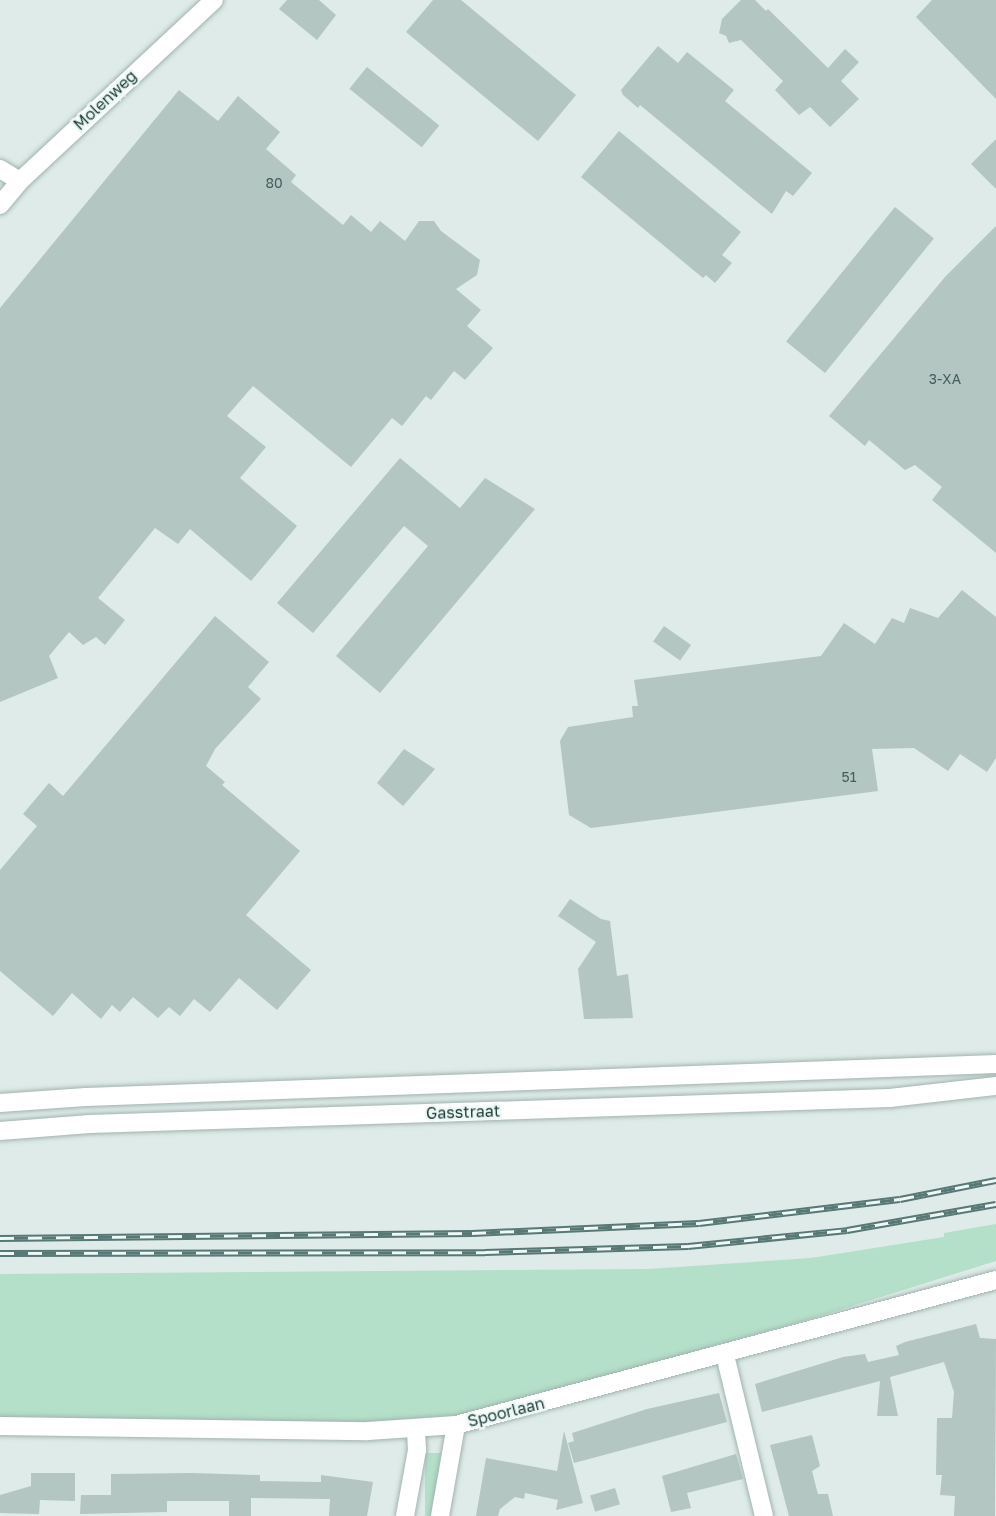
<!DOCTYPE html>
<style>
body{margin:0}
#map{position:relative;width:996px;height:1516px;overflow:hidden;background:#deebe8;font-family:"Golos Text",sans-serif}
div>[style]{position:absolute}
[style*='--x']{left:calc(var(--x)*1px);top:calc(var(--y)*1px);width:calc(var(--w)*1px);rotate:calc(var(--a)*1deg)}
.green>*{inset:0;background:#b4dfc8;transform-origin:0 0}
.building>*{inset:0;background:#b3c6c2;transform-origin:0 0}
.roads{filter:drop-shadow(0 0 2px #a1b3b0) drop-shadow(0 0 2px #a1b3b0)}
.minor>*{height:18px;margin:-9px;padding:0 9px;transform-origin:9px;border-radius:9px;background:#fff}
.rail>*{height:7px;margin-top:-3.5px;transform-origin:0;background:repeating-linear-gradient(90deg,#eef8f5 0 14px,#587876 0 28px);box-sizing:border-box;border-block:2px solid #587876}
span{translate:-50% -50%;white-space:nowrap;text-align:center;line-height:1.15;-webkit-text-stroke:5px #eef8f5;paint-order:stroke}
.number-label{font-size:14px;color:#435e5c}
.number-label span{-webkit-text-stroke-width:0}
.street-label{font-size:16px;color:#1e3c3a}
</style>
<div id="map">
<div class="green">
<i style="clip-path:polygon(996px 1224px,996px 1261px,804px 1321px,447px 1420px,403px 1427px,0 1425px,0 1274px,648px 1269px,811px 1258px,944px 1237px,944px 1233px)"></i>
<i style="left:425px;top:1453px;width:20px;height:64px"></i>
</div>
<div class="building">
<i style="clip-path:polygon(287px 0,319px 0,336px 15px,317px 40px,279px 9px)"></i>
<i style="clip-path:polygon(433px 0,461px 0,576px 95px,538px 141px,406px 32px)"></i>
<i style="clip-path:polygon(741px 0,755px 0,766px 11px,768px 9px,828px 68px,845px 49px,859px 62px,841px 81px,859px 99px,830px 127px,810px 107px,799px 115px,775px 90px,783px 81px,741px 40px,729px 43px,726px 36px,719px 33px,722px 19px)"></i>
<i style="clip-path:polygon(932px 0,996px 0,996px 99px,916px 17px)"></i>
<i style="clip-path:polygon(658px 46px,678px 63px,687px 52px,734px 90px,725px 101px,812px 173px,793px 196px,786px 191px,772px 214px,640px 105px,638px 108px,623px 95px,621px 90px)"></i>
<i style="left:367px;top:67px;width:93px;height:28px;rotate:39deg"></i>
<i style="clip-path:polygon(179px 90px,218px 121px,238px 96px,280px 132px,266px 149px,296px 175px,291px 182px,343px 225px,351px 215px,371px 232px,380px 221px,405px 241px,419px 221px,434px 221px,441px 231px,480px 260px,477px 275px,456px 289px,481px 310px,467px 326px,493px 348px,465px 380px,454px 371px,431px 400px,426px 396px,402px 426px,392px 418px,351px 467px,253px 386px,227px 416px,266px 447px,240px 478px,297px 526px,251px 581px,190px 529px,178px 544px,155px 528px,98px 598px,125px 620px,105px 645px,96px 637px,83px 645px,69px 632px,49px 656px,58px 678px,0 702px,0 308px)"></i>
<i style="clip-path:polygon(619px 131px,741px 232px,722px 255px,732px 263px,715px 283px,706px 275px,703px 278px,581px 177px)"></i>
<i style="clip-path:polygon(996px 139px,996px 189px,971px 164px)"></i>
<i style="left:895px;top:207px;width:50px;height:173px;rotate:39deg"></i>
<i style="clip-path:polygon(996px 226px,996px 553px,932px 500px,942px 487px,915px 465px,905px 470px,869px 440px,865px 446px,829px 416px,945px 277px)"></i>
<i style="clip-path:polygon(400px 458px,460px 508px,485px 478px,535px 509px,380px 693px,336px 656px,428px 546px,404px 526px,313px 633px,277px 603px)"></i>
<i style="clip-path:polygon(962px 590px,996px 617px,996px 758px,987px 772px,960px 754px,948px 771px,914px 748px,872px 749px,878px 791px,591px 828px,569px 815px,560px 741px,568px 727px,633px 717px,632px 706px,638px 706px,634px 680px,821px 656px,844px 623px,875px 644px,892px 618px,904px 623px,910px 608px,938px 618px)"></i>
<i style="clip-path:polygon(215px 616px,269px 662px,248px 687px,261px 699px,215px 749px,206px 766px,225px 782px,222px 785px,300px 851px,246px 915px,311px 970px,277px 1010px,239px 978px,210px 1012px,194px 999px,180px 1016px,169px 1007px,158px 1018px,133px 997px,120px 1012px,112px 1005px,101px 1019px,72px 993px,53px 1016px,0 971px,0 870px,37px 826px,23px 814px,49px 783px,63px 796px)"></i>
<i style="left:664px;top:626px;width:33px;height:19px;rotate:35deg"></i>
<i style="clip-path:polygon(404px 749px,435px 769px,403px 806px,377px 783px)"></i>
<i style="clip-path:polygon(570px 899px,601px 919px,610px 921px,617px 976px,628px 974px,633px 1018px,584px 1019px,578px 969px,596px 942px,558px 916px)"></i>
<i style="clip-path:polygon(976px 1324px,980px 1338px,996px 1339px,995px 1516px,954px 1516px,955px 1496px,940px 1495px,942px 1475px,936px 1475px,937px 1418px,952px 1418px,954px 1392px,944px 1362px,890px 1377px,898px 1416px,877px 1416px,880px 1381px,762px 1412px,755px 1384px,843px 1357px,865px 1354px,868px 1362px,899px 1355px,896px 1346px,905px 1342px)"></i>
<i style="clip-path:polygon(719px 1393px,727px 1422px,574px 1463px,568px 1443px,574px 1441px,572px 1433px,647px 1409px)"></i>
<i style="clip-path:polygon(564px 1431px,583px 1503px,556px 1510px,558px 1500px,525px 1493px,524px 1499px,515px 1497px,500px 1509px,498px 1516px,476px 1516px,486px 1458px,557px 1471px)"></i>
<i style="clip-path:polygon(812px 1435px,820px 1466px,812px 1471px,815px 1483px,818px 1494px,828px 1494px,833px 1516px,789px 1516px,770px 1445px)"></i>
<i style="clip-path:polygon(736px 1454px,743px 1479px,687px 1493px,691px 1508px,671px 1512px,662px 1476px)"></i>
<i style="clip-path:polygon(31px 1473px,75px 1473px,75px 1501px,40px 1500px,39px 1514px,0 1513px,0 1495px,31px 1486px)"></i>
<i style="clip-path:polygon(192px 1473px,260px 1475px,260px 1481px,321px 1482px,321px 1475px,373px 1482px,367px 1516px,329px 1516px,330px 1499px,251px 1498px,251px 1516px,229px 1516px,229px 1501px,167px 1501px,167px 1512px,80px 1514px,81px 1495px,111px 1495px,111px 1474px)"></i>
<i style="left:615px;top:1488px;width:17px;height:26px;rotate:73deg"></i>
</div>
<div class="roads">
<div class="minor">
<i style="--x:0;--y:169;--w:23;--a:31"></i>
<i style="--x:0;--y:205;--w:31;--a:-50"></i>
<i style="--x:20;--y:181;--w:265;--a:-43"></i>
<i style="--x:0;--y:1103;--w:86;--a:-4"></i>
<i style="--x:86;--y:1097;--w:911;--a:-2.08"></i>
<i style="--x:0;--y:1131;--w:90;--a:-4.4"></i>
<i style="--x:90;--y:1124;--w:800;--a:-1.86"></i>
<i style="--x:890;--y:1098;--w:107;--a:-6.5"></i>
<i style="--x:725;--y:1355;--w:166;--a:76.4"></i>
<i style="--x:0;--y:1426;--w:368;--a:0.8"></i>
<i style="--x:368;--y:1431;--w:88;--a:-3.9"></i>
<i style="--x:456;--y:1425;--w:559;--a:-15.03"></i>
<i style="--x:405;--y:1516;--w:67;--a:-79.7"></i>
<i style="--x:417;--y:1450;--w:20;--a:-93"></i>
<i style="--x:440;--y:1516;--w:92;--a:-80"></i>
</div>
</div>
<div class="rail">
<i style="--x:0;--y:1238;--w:472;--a:-0.6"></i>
<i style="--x:472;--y:1233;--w:227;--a:-2.5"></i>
<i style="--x:699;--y:1223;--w:202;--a:-6.8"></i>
<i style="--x:900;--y:1199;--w:98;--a:-11.2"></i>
<i style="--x:0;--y:1253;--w:485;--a:-0.1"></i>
<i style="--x:485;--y:1252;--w:203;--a:-1.7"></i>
<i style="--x:688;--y:1246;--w:160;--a:-5.7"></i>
<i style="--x:847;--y:1230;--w:151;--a:-9.9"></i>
</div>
<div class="number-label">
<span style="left:274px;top:183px">80</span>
<span style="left:945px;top:379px">3-XA</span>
<span style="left:849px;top:777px">51</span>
</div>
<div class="street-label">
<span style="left:105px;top:100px;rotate:-43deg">Molenweg</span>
<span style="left:463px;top:1112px;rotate:-2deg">Gasstraat</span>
<span style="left:506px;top:1412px;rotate:-14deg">Spoorlaan</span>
</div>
</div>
